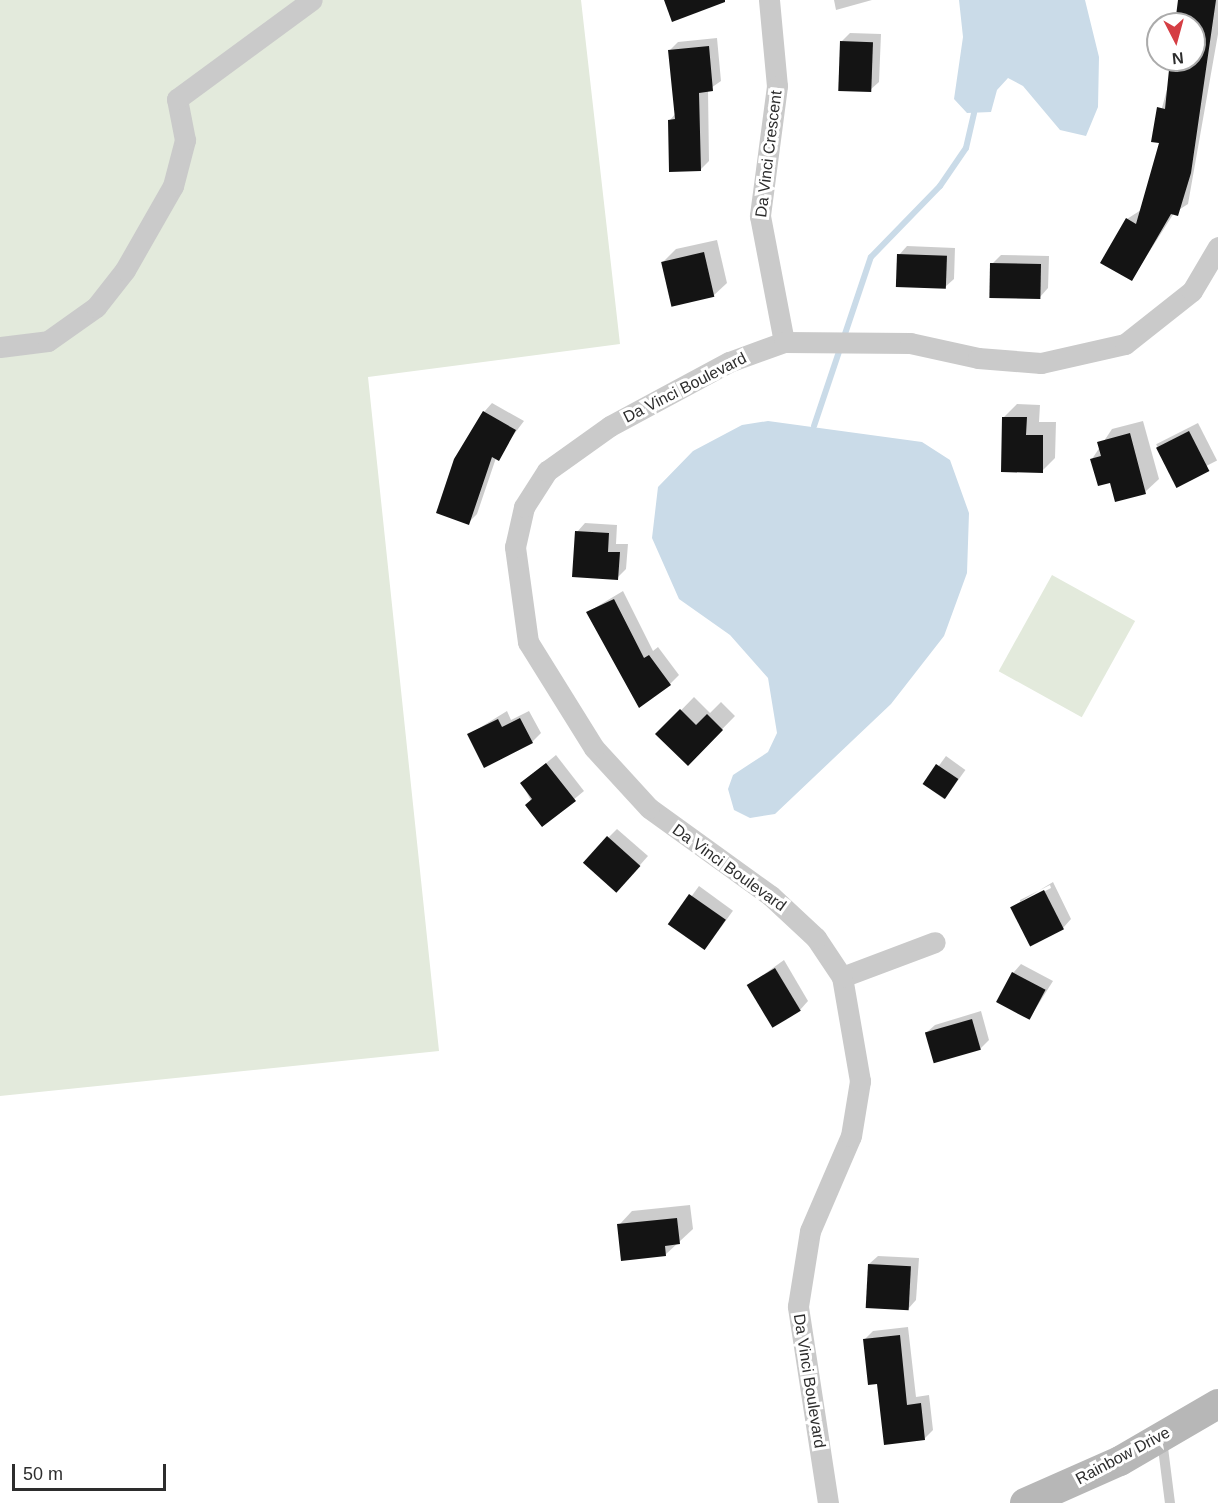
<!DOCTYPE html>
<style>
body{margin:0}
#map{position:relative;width:1218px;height:1503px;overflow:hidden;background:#fff;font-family:Arial,sans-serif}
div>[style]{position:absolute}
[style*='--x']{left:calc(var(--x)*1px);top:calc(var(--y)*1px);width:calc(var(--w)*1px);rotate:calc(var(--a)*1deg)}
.green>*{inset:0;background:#e3eadc;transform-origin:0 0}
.water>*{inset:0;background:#cadbe8}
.shadow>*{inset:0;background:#0003;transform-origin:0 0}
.stream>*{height:6px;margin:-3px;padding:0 3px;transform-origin:3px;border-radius:3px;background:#cadbe8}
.building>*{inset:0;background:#141414;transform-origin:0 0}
.lane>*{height:10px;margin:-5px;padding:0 5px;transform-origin:5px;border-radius:5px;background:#cacaca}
.street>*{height:21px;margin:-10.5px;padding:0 10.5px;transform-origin:10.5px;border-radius:10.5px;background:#cacaca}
.secondary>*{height:30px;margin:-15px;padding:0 15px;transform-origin:15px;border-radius:15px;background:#b7b7b7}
span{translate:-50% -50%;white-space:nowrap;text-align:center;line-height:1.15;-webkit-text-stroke:6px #fff;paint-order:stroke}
.street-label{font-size:16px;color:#2d2d2d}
.north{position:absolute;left:1146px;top:12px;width:60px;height:60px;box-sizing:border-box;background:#fff;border:2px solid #ababab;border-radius:50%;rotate:174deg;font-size:16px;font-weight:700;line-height:24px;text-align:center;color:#2d2d2d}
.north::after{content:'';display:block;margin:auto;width:21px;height:27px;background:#d53e44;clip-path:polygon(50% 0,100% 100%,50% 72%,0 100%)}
.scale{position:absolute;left:12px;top:1464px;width:154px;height:27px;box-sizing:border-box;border:3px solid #2d2d2d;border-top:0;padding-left:8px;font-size:18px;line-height:21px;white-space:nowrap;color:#2d2d2d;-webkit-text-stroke:4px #fff;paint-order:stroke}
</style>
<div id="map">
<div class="green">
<i style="clip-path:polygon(0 0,581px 0,620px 344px,368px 377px,439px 1051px,0 1096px)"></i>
<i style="left:1052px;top:575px;width:95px;height:110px;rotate:29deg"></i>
</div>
<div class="water">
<i style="clip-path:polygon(959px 0,1085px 0,1099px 57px,1098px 107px,1086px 136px,1060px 130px,1023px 86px,1008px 78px,997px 90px,991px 112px,967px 113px,954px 99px,963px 37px)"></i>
<i style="clip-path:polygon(768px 421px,922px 442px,950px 460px,969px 513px,967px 573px,944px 636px,891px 704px,775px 814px,750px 818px,734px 810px,728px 789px,733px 775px,768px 752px,777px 733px,768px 678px,730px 635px,679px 599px,652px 538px,658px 487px,693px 451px,742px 425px)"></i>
</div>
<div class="shadow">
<i style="clip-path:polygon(834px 0,872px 0,836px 10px)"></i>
<i style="clip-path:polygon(1182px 0,1218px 0,1218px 34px,1188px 204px,1174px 213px,1132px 279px,1127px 219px,1141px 210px,1161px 142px,1153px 141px,1175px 60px,1194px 60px,1194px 24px,1179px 24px)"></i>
<i style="clip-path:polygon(850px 33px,881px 34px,879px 82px,870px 90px,842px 41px)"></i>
<i style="clip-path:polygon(717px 38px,721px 81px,708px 90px,709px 161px,700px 170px,670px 120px,676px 113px,670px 50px,678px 42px)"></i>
<i style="clip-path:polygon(717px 240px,727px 283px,713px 296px,663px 262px,676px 249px)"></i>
<i style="clip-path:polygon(907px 246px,955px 248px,954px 279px,945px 287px,899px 255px)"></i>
<i style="clip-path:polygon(1001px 255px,1049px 256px,1048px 288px,1040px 297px,992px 264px)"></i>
<i style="clip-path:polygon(492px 403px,524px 421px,496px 458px,477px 514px,468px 523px,484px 412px)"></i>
<i style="clip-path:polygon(1017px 404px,1040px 405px,1039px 422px,1056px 422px,1055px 458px,1042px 471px,1004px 417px)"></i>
<i style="clip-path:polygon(1143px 421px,1159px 479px,1145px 492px,1111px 482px,1092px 459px,1112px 429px)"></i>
<i style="left:1198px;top:423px;width:42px;height:47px;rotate:63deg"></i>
<i style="clip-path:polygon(585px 523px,617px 525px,616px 544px,628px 544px,626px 569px,617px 578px,577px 532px)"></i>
<i style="clip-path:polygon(623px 591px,653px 651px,658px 647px,679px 675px,670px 684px,588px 612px)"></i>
<i style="clip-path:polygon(694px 697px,710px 713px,721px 702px,735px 716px,688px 764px,658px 734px)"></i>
<i style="clip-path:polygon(507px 711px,511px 720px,529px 711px,541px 733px,532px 742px,468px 735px)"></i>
<i style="clip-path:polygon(556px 755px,584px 791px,543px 825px,522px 783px)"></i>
<i style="left:946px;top:756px;width:24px;height:36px;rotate:36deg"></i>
<i style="clip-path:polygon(617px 829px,648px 856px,625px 882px,609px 837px)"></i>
<i style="clip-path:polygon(evenodd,1053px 882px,1071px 919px,1063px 928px,1012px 907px,1053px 882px,1050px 885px,1051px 888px,1020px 904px,1020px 900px,1050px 885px)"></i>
<i style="left:699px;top:886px;width:42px;height:48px;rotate:36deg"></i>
<i style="clip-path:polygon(784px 960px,808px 1001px,800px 1010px,749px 985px)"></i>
<i style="clip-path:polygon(1021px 964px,1053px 981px,1029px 1019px,1013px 973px)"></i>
<i style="clip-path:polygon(981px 1011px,989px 1040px,980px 1049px,926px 1033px,935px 1025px)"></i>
<i style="clip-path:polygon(690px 1205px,693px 1229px,665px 1255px,619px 1225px,632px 1211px)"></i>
<i style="clip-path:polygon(878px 1256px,919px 1258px,916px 1300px,908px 1309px,869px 1264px)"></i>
<i style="clip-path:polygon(908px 1327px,916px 1397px,929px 1395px,933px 1430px,924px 1439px,879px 1382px,865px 1339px,873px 1331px)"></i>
</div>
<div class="stream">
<i style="--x:814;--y:426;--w:178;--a:-71.4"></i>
<i style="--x:871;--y:257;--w:99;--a:-45.8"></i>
<i style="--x:940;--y:186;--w:46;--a:-55.6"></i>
<i style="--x:966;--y:148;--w:36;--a:-77"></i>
</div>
<div class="building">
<i style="clip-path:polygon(664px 0,725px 0,725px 2px,672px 22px)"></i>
<i style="clip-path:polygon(1178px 0,1216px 0,1191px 173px,1178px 216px,1171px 214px,1132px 281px,1100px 263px,1126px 218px,1136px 224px,1159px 143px,1151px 142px,1157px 107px,1165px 109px,1170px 60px,1194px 60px,1194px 24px,1175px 24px)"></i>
<i style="left:840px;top:41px;width:33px;height:50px;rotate:2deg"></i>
<i style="clip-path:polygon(709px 46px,713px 91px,699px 93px,701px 171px,669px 172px,668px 120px,675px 119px,668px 50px)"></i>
<i style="left:704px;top:252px;width:46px;height:44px;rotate:77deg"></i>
<i style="left:897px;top:254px;width:50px;height:33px;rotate:2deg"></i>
<i style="left:990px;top:263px;width:51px;height:35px;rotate:1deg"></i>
<i style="clip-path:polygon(483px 411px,516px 430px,499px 461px,492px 457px,469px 525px,436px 513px,454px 459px)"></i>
<i style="clip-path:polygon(1002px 417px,1027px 417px,1026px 435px,1043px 435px,1043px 473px,1001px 472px)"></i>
<i style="left:1189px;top:431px;width:45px;height:37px;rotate:63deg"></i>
<i style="clip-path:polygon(1130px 433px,1146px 494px,1115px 502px,1110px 483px,1098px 486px,1090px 459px,1101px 456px,1097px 442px)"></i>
<i style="clip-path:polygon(575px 531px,609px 533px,608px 552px,620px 552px,618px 580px,572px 577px)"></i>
<i style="clip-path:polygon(614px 599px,644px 658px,649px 655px,671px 685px,639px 708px,586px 612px)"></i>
<i style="clip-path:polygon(680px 709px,696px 725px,707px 714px,723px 730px,688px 766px,655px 734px)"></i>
<i style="clip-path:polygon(520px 718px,533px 743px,484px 768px,467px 734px,498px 719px,502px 727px)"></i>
<i style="clip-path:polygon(546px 763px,576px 801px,542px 827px,525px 805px,532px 799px,520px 783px)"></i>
<i style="left:936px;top:764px;width:27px;height:24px;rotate:34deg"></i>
<i style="left:607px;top:836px;width:45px;height:36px;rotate:42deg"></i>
<i style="left:1044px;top:890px;width:44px;height:38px;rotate:63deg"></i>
<i style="left:689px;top:894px;width:45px;height:37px;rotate:35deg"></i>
<i style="left:775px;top:968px;width:50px;height:33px;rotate:59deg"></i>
<i style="left:1012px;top:972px;width:38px;height:34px;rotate:28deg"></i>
<i style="left:972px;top:1019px;width:32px;height:49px;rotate:74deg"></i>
<i style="clip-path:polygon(677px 1218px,680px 1244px,665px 1246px,666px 1256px,621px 1261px,617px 1224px)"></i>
<i style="left:868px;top:1264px;width:43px;height:44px;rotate:3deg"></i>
<i style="clip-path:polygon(900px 1335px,907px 1405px,921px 1403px,925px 1440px,884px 1445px,877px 1384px,868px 1385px,863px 1339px)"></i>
</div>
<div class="lane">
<i style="--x:1162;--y:1440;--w:64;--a:82.8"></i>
</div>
<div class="street">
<i style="--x:769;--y:0;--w:86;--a:84.7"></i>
<i style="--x:777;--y:86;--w:131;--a:97.5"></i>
<i style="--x:760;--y:216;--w:128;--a:79.2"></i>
<i style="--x:0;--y:347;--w:48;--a:-7.1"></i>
<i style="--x:48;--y:341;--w:59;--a:-35.3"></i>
<i style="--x:96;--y:307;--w:47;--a:-51.9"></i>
<i style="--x:125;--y:270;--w:97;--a:-60.3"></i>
<i style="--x:173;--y:186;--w:48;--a:-75.4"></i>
<i style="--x:185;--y:140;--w:42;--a:-101"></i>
<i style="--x:177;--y:99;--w:167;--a:-36.3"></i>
<i style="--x:842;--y:977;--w:99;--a:-20.6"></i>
<i style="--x:828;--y:1503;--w:199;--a:-98.7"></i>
<i style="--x:798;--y:1306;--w:76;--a:-80.9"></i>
<i style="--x:810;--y:1231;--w:103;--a:-66.7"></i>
<i style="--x:851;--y:1136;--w:56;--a:-80.7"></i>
<i style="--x:860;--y:1081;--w:106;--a:-99.8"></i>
<i style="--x:842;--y:977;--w:47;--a:-123.7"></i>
<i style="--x:816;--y:938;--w:62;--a:-137"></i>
<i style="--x:771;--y:896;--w:150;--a:-144.2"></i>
<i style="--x:649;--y:808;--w:81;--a:-132.5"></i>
<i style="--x:594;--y:748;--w:125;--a:-121.9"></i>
<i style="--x:528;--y:642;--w:96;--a:-97.8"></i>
<i style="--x:515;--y:547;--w:41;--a:-77.3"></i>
<i style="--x:524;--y:507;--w:43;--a:-57.4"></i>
<i style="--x:547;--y:471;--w:77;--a:-35.5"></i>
<i style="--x:610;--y:426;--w:135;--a:-28.3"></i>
<i style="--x:729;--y:362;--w:59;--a:-20"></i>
<i style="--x:784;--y:342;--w:126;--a:0.5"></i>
<i style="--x:910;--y:343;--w:70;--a:12.4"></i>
<i style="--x:978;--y:358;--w:63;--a:4.5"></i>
<i style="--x:1041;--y:363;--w:86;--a:-12.7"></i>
<i style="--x:1125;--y:344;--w:85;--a:-38.3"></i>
<i style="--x:1192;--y:291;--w:51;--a:-59.4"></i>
</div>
<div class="secondary">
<i style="--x:1025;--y:1503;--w:104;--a:-23.9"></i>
<i style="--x:1120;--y:1461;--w:113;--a:-30.2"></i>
</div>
<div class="street-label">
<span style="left:769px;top:154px;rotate:-83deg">Da Vinci Crescent</span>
<span style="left:685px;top:388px;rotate:-27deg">Da Vinci Boulevard</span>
<span style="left:729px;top:868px;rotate:36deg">Da Vinci Boulevard</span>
<span style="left:809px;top:1381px;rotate:81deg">Da Vinci Boulevard</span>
<span style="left:1123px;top:1456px;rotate:-28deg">Rainbow Drive</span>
</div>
<div class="north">N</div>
<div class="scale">50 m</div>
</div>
